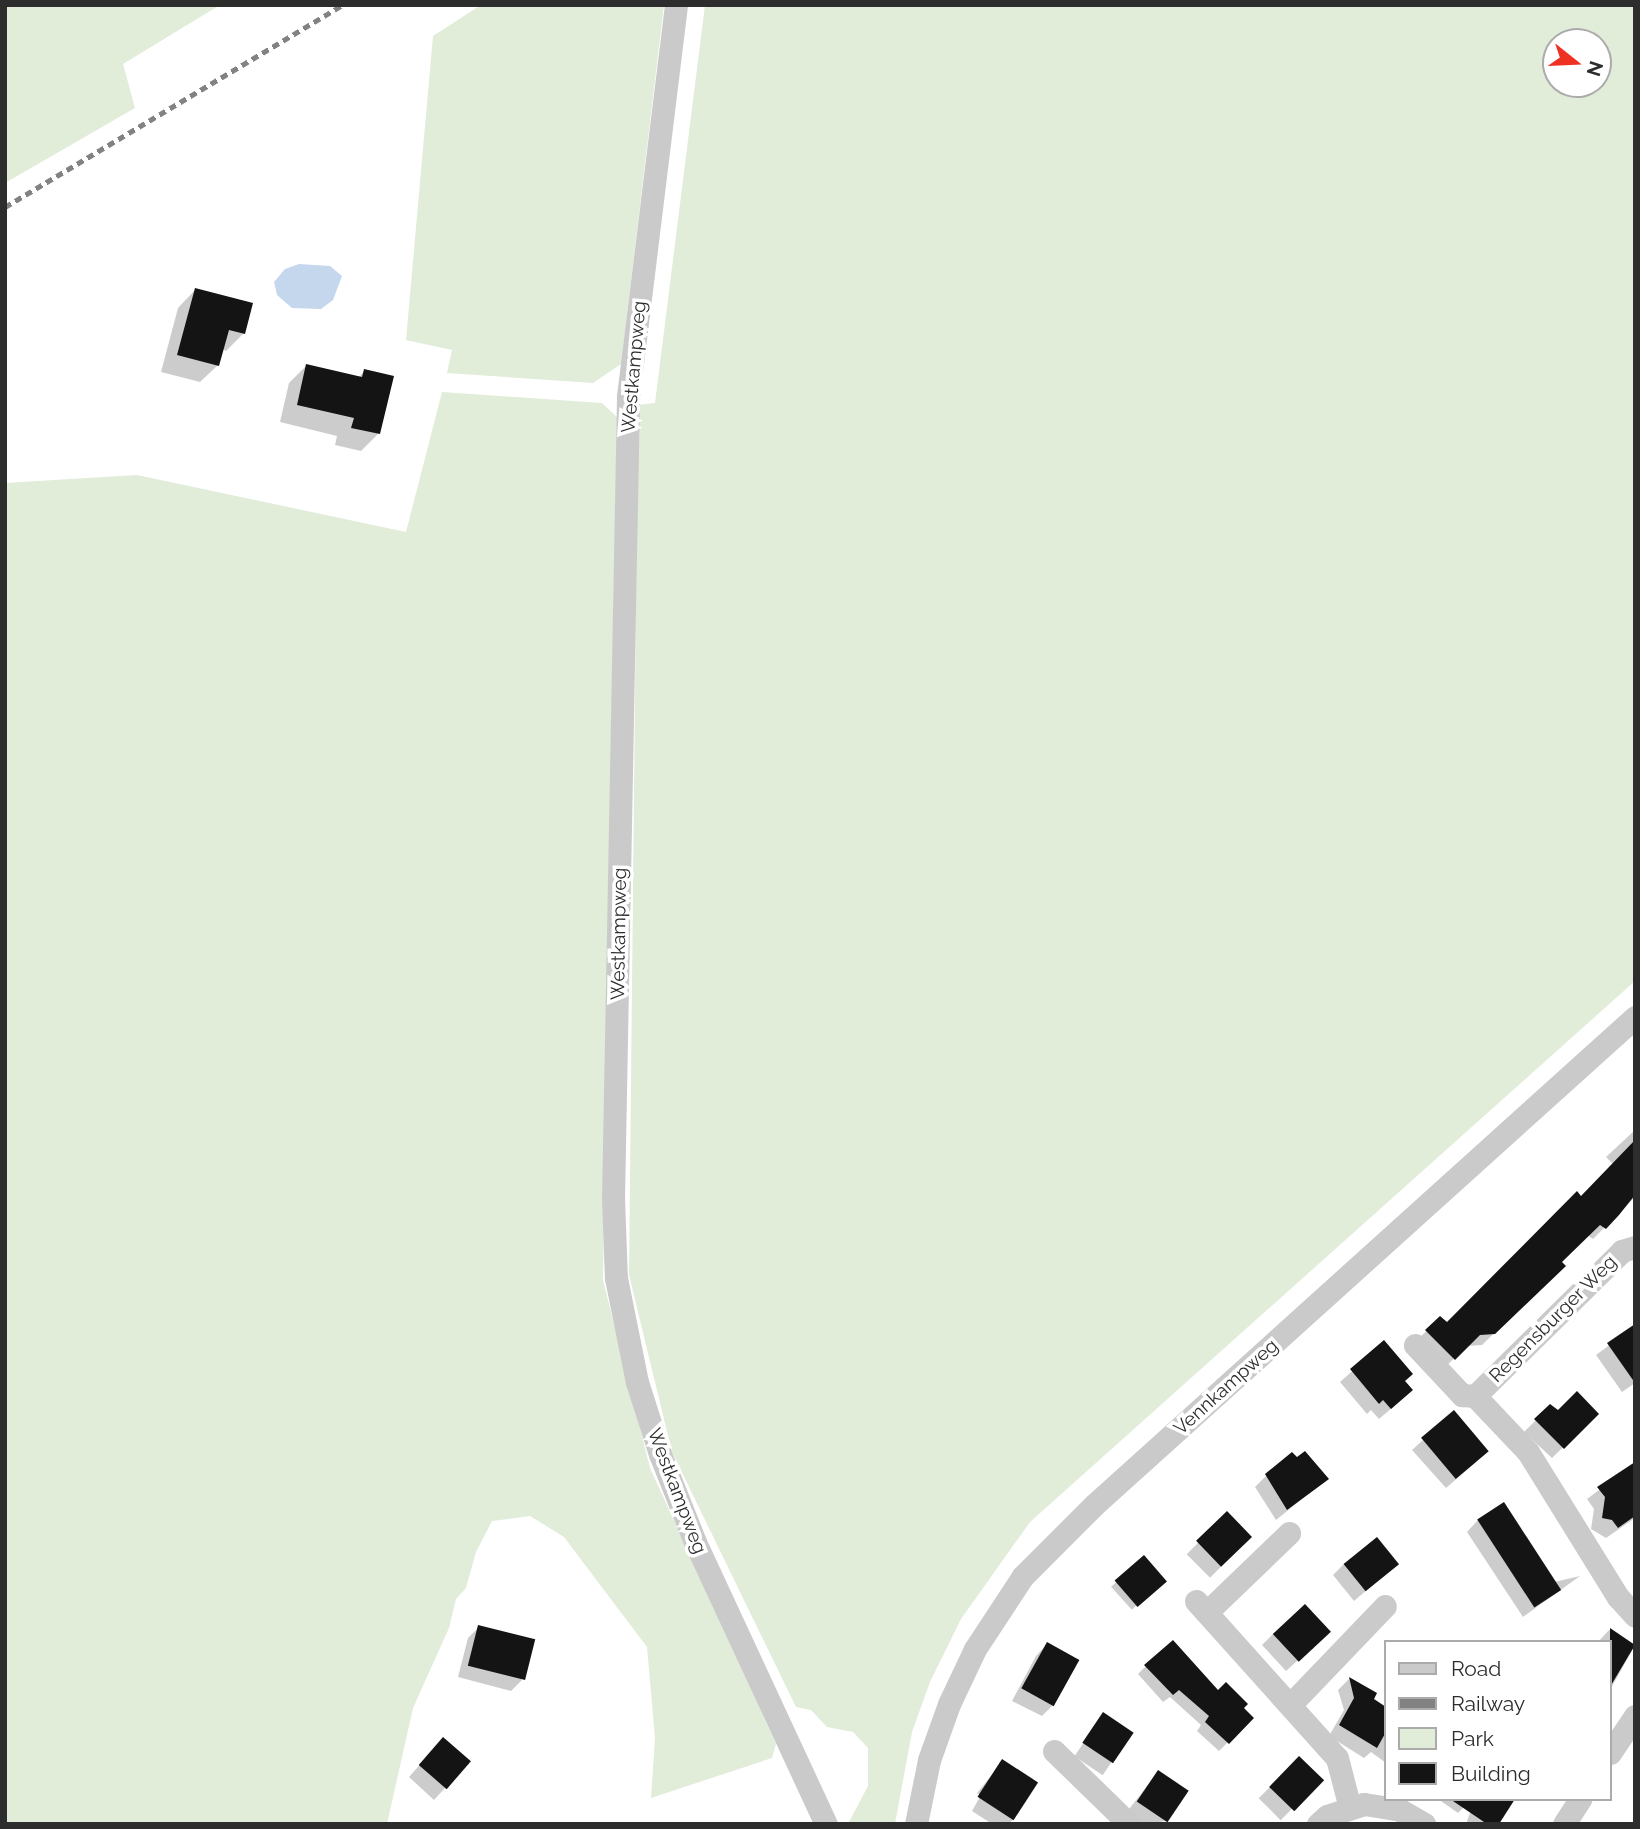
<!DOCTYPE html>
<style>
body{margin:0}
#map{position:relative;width:1640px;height:1829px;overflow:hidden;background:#fff;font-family:Raleway,sans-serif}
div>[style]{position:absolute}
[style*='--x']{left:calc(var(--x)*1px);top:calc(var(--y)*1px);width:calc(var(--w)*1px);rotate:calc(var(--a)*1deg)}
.green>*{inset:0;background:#e1ecd9}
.water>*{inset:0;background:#c4d7ed}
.shadow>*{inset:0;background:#0003;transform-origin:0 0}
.building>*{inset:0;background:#141414;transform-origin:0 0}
.minor>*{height:23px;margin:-11.5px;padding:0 11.5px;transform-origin:11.5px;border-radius:11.5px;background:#cacaca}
.rail>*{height:5px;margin-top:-2.5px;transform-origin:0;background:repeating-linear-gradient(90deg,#828282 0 7px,transparent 0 12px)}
span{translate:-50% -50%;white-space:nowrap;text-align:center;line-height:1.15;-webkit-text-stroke:7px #fff;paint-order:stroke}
.street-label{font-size:19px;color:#2d2d2d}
.frame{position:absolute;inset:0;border:7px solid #2d2d2d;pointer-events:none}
.legend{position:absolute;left:1384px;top:1640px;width:228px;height:161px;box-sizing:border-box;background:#fff;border:2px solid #ababab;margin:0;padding:9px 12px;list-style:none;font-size:21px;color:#2d2d2d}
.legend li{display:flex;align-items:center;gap:14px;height:35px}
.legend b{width:35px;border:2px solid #ababab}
.north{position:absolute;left:1542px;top:28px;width:70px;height:70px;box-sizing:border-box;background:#fff;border:2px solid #ababab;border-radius:50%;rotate:108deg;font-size:19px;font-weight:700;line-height:28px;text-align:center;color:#2d2d2d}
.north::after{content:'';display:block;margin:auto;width:24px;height:32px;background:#ef3124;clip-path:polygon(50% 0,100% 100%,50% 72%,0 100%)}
</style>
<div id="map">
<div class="green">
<i style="clip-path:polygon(5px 5px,220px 5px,123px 64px,135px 108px,5px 183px)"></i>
<i style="clip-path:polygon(481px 5px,664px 5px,621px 364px,593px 383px,447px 373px,452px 350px,406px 340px,433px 36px)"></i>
<i style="clip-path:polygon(evenodd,705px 5px,1635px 5px,1635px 981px,1030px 1522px,961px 1619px,930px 1682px,912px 1732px,895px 1824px,848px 1824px,868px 1786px,868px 1748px,853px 1732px,827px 1727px,811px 1710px,796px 1707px,672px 1452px,629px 1275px,638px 405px,655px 403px,705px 5px,1556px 42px,1598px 42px,1598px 84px,1556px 84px,1556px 42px)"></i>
<i style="clip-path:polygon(442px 392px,602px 403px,617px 417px,603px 1280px,650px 1468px,776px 1744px,772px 1758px,651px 1798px,655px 1738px,647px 1647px,564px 1537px,530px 1516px,492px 1521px,476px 1552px,466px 1588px,456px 1599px,449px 1628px,413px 1708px,387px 1824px,5px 1824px,5px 483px,137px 475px,406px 532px)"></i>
</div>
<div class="water">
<i style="clip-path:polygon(299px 264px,330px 266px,342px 276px,333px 300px,321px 309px,292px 308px,277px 295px,274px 282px,285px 269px)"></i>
</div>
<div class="shadow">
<i style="clip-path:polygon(195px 290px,244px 333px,226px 351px,222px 349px,218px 365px,200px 382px,161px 372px,178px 308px)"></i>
<i style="clip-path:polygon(307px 365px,358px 378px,365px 371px,378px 434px,361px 451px,335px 445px,337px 436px,280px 422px,289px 383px)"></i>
<i style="clip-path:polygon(1635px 1130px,1635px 1197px,1593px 1239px,1587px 1235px,1560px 1262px,1563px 1266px,1482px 1345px,1467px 1346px,1442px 1370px,1415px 1342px,1440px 1318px,1447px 1325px,1581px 1198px,1613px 1164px,1606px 1157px)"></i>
<i style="clip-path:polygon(1635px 1326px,1635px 1383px,1622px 1392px,1596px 1355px)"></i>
<i style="clip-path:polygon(1384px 1343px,1403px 1381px,1400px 1401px,1379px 1419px,1371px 1410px,1367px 1414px,1340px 1382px)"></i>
<i style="clip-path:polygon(1550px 1406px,1558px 1413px,1597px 1414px,1552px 1458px,1524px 1432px)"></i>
<i style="clip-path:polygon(1453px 1413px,1476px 1462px,1446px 1488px,1412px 1450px)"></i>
<i style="clip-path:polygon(1635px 1463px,1635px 1518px,1606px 1538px,1591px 1529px,1594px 1509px,1587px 1499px)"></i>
<i style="clip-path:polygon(1267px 1475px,1327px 1479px,1276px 1520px,1255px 1487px)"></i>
<i style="left:1227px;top:1514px;width:33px;height:57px;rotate:45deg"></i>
<i style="clip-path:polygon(1478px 1520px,1537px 1586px,1580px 1576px,1523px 1617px,1467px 1532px)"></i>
<i style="left:1143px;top:1558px;width:31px;height:43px;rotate:48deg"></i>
<i style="clip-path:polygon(1344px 1564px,1397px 1564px,1354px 1601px,1333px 1575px)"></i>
<i style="clip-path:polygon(479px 1627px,522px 1680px,511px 1691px,458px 1677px,468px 1638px)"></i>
<i style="clip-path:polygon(1609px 1630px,1634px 1647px,1610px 1690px,1610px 1642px,1598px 1642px)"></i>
<i style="clip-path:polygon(1273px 1634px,1317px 1643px,1286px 1671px,1262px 1645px)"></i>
<i style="clip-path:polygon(1047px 1644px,1077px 1660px,1054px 1704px,1042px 1716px,1012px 1701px,1036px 1656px)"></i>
<i style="clip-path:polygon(1146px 1666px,1218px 1693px,1252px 1718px,1219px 1751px,1197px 1731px,1201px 1725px,1170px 1697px,1163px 1702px,1138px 1674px)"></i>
<i style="clip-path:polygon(1349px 1679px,1374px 1694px,1371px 1700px,1386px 1709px,1386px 1763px,1371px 1752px,1364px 1758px,1329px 1736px,1344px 1710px,1338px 1690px)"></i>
<i style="left:1103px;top:1714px;width:34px;height:51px;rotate:34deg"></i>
<i style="clip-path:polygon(432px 1751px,445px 1788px,434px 1800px,409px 1777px)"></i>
<i style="left:1299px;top:1758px;width:31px;height:57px;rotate:45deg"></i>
<i style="clip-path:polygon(1003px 1761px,1014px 1819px,1008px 1824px,992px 1824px,972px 1811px,981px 1795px,977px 1793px)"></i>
<i style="clip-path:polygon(1158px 1772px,1167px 1821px,1143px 1824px,1126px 1813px)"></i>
<i style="clip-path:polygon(1438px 1799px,1472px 1799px,1458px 1813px)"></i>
<i style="clip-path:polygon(1475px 1799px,1497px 1824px,1466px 1824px)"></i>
</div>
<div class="building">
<i style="clip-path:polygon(195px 288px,253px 303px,245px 334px,229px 330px,219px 366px,177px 355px)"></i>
<i style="clip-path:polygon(306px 364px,362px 377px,364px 369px,394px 376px,380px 434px,351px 428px,354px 418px,297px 405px)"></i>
<i style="clip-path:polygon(1635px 1140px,1635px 1195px,1619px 1215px,1606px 1229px,1600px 1225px,1562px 1262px,1566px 1266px,1495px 1334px,1480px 1335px,1455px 1360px,1425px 1330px,1440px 1316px,1447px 1322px,1577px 1191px,1581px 1196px)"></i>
<i style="clip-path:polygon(1635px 1324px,1635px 1383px,1607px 1343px)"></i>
<i style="clip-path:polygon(1384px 1340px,1413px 1374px,1405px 1381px,1413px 1390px,1391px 1409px,1383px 1400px,1379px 1404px,1350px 1369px)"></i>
<i style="clip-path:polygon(1577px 1391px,1599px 1414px,1564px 1449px,1534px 1419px,1550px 1404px,1558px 1410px)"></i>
<i style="left:1454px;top:1410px;width:54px;height:43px;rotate:50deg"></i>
<i style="clip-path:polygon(1305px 1451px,1329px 1479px,1287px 1510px,1265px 1474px,1292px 1452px,1297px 1457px)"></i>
<i style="clip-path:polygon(1635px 1462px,1635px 1516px,1618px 1528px,1612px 1520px,1602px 1518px,1605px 1497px,1597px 1487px)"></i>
<i style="left:1504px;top:1502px;width:105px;height:32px;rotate:57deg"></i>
<i style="left:1227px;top:1511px;width:36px;height:43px;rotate:46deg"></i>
<i style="left:1377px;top:1537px;width:35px;height:43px;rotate:51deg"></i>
<i style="left:1144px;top:1555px;width:35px;height:39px;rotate:49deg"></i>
<i style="left:1305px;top:1604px;width:38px;height:44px;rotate:47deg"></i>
<i style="left:478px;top:1625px;width:59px;height:42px;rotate:14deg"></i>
<i style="clip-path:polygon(1610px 1628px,1635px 1645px,1610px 1687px)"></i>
<i style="clip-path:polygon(1173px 1640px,1218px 1690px,1226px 1682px,1248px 1704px,1244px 1708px,1254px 1718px,1229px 1744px,1205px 1722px,1209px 1716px,1179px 1690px,1173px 1695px,1144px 1665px)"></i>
<i style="left:1047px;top:1642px;width:37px;height:53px;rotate:29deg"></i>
<i style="clip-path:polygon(1349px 1677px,1377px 1693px,1374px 1699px,1386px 1707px,1386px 1732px,1377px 1748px,1339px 1725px,1354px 1698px)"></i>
<i style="left:1103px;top:1712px;width:37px;height:37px;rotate:34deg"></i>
<i style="left:443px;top:1737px;width:37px;height:37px;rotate:41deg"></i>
<i style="left:1299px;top:1756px;width:35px;height:43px;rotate:44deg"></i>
<i style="left:1002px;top:1759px;width:43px;height:45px;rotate:33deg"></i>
<i style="left:1158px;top:1770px;width:37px;height:38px;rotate:34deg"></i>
<i style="clip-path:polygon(1450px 1799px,1515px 1799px,1499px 1824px,1487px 1824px)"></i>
</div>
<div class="minor">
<i style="--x:676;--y:5;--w:395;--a:97"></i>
<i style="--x:628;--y:397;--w:801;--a:91.07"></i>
<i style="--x:613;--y:1198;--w:80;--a:87.9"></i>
<i style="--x:616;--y:1278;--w:106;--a:78.6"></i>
<i style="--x:637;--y:1382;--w:76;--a:72.3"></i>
<i style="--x:660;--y:1454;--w:95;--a:68.3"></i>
<i style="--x:695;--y:1542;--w:311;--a:65.1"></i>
<i style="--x:1635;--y:1247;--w:14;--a:163"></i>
<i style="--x:1622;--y:1251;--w:206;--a:135.4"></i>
<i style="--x:1475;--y:1396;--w:77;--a:46.6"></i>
<i style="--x:1528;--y:1452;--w:171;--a:58.2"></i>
<i style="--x:1618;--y:1597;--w:25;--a:48"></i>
<i style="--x:1415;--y:1345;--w:69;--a:46.8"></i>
<i style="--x:1462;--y:1395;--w:13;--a:4"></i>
<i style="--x:1196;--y:1601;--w:211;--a:48.1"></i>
<i style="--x:1337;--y:1758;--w:52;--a:75.4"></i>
<i style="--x:1207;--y:1612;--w:114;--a:-43.9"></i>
<i style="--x:1290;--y:1705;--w:137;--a:-46.2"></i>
<i style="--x:1054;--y:1751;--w:105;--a:44.2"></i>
<i style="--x:1610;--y:1753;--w:45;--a:-56"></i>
<i style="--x:916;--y:1824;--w:65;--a:-78.5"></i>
<i style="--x:929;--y:1760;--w:59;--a:-70.3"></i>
<i style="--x:949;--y:1704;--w:61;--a:-64.7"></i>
<i style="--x:975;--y:1649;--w:87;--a:-56.7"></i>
<i style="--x:1023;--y:1576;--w:100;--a:-45"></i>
<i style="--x:1094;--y:1505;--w:729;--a:-42.05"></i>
<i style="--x:1318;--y:1824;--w:12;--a:-42"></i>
<i style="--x:1327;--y:1816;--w:39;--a:-18"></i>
<i style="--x:1364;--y:1804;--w:36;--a:9"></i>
<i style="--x:1400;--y:1810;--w:28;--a:30"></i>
<i style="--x:1564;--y:1824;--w:30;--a:-57"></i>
</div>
<div class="rail">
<i style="--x:5;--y:207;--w:393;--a:-30.9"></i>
</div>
<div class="street-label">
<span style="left:634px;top:367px;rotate:-85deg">Westkampweg</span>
<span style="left:619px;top:934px;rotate:-89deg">Westkampweg</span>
<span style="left:1553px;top:1319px;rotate:-45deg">Regensburger Weg</span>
<span style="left:1226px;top:1387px;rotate:-42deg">Vennkampweg</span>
<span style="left:677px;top:1491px;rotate:69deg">Westkampweg</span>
</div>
<div class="frame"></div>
<ul class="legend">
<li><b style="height:9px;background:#cacaca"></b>Road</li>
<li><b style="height:9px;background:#828282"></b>Railway</li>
<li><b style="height:19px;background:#e1ecd9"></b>Park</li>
<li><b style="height:19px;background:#141414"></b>Building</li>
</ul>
<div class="north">N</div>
</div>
